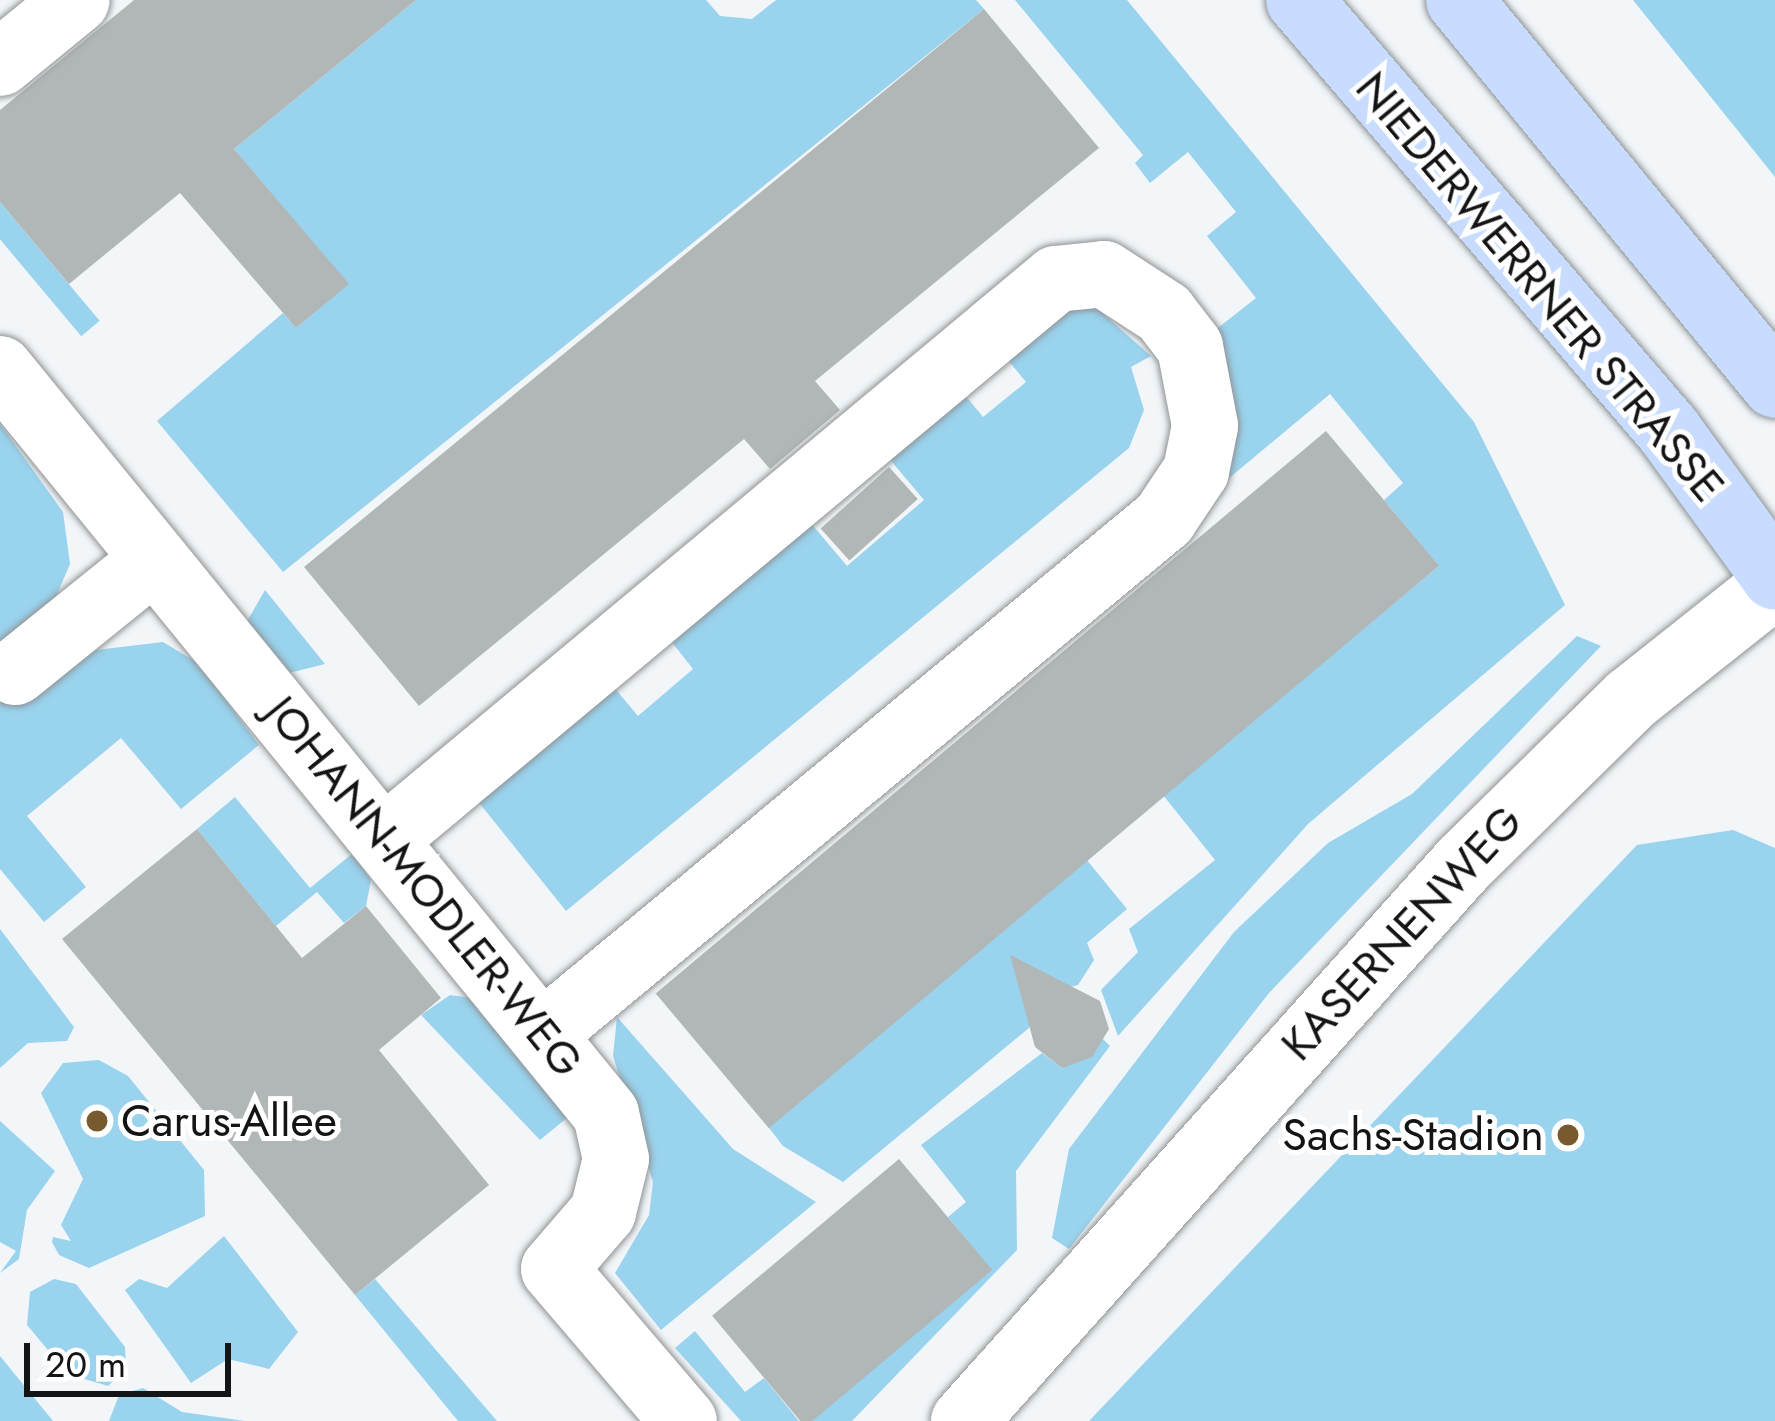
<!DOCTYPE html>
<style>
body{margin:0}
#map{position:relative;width:1775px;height:1421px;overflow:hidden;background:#f2f6f9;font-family:Jost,sans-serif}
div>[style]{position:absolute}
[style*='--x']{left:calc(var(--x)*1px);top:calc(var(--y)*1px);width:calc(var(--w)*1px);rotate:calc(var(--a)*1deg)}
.green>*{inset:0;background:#99d3ee;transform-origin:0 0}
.building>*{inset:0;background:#b1b6b6;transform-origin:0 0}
.roads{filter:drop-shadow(0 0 3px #909496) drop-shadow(0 0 3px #909496)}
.street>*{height:66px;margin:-33px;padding:0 33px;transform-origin:33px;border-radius:33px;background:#fff}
.primary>*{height:66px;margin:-33px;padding:0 33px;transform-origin:33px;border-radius:33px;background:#c7dcfe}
.dots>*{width:33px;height:33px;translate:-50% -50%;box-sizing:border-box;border:6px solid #fff;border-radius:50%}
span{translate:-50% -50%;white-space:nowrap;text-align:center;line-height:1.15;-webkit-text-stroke:10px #fff;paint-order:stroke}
.street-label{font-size:45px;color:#131415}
.poi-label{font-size:45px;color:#131415}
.left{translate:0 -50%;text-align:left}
.right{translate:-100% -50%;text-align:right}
.scale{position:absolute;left:24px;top:1343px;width:207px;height:54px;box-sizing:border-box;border:6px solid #131415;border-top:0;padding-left:15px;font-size:36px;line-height:42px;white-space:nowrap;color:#131415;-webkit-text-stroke:9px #fff;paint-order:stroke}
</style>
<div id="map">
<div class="green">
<i style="clip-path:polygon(416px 0,706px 0,720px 16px,752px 19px,776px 0,976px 0,984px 9px,283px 572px,157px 421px,283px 313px,296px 328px,348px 284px,234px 149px)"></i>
<i style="clip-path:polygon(1015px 0,1127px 0,1474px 422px,1565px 605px,1308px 824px,1118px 1036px,1101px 990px,1138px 952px,1129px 929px,1215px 860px,1163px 795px,1439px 566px,1384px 500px,1403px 483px,1330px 394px,1210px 494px,1214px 331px,1256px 298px,1207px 236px,1236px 212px,1188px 152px,1150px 183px,1135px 163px,1143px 155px)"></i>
<i style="clip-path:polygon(1633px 0,1775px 0,1775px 177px)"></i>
<i style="left:0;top:202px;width:155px;height:24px;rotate:50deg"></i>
<i style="clip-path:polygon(1085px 298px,1151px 356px,1131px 367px,1144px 410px,1129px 448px,566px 911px,472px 794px,607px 679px,638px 716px,693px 669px,663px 631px,804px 515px,847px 566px,924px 500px,882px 450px,960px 389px,983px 417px,1026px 382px,1003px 354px)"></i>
<i style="clip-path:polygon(0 424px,63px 512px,70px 564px,49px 613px,0 653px)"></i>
<i style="clip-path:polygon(265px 590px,325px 664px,277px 676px,242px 630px)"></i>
<i style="clip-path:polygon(1577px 636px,1601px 646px,1269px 993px,1069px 1249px,1052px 1238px,1069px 1149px,1234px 932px,1328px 843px,1412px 794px)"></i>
<i style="clip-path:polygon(163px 642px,198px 663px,259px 745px,181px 809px,121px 738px,27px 816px,86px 887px,44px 922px,0 869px,0 702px,96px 650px)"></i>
<i style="clip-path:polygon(235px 797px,310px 888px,352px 854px,371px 880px,366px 906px,344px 923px,317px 892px,276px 926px,197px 829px)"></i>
<i style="clip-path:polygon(1733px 830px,1775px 848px,1775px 1421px,1089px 1421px,1637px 845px)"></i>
<i style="clip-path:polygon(1086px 859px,1127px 909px,1087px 943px,1094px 960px,1078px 985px,1044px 993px,1029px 1028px,843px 1182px,783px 1146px,766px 1124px)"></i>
<i style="clip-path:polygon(0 929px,74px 1027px,67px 1041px,28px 1043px,0 1068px)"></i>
<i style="clip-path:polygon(450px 995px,471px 998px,568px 1117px,540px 1140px,421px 1015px)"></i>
<i style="clip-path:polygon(617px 1017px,733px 1149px,816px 1202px,661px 1330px,615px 1273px,649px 1215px,653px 1182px,613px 1056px)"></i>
<i style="clip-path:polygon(1103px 1039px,1110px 1046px,1016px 1171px,1017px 1250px,852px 1421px,810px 1421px,991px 1270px,948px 1217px,966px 1202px,921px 1145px,1042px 1053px,1062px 1068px)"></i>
<i style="clip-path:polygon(63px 1063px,99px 1060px,128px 1076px,204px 1170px,205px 1216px,89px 1268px,59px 1255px,52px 1242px,53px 1237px,71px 1241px,61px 1225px,83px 1179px,41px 1093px)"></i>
<i style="clip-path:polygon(0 1121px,55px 1171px,27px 1210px,19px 1259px,0 1273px,16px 1251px,0 1242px)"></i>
<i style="clip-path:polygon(224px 1236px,298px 1332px,269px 1369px,228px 1359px,191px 1383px,125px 1290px,139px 1279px,167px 1288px)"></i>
<i style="clip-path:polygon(54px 1279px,76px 1284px,125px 1347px,126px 1369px,108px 1386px,68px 1374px,27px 1325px,30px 1292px)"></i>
<i style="clip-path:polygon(375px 1279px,497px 1421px,458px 1421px,355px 1295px)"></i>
<i style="clip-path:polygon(695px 1331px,745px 1392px,764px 1378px,799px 1421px,741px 1421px,675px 1348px)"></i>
<i style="clip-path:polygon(0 1356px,53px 1421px,0 1421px)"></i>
<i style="clip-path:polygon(143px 1388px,182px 1412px,245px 1421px,109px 1421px,119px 1395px)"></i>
</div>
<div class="building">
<i style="clip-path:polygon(134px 0,416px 0,234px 149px,349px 284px,296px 328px,180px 193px,69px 284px,0 202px,0 110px)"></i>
<i style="clip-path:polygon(984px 9px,1099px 148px,815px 381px,840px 410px,770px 469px,744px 439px,419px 706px,304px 567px)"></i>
<i style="left:1326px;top:431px;width:176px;height:875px;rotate:50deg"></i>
<i style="left:889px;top:467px;width:43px;height:92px;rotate:48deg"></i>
<i style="clip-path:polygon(197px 829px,302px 958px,366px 906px,441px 998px,379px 1050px,489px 1185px,355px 1295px,62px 939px)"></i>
<i style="clip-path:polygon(1010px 955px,1100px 1001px,1109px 1029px,1092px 1057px,1062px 1068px,1035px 1047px)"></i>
<i style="left:899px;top:1159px;width:145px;height:244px;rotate:50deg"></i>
</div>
<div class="roads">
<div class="street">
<i style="--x:0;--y:63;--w:99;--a:-39.3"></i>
<i style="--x:0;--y:369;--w:960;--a:50.87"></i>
<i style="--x:606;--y:1114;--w:46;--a:77.5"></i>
<i style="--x:616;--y:1159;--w:55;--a:103.8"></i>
<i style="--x:603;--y:1212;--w:75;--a:130.7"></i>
<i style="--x:554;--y:1269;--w:200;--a:49.5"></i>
<i style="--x:15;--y:672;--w:179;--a:-38.9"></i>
<i style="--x:388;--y:836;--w:870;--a:-39.82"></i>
<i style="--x:1056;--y:279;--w:48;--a:-5.9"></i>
<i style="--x:1104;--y:274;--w:72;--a:33"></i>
<i style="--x:1164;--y:313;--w:43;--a:52.6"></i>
<i style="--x:1190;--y:347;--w:80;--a:79.2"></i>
<i style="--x:1205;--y:426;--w:46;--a:101.3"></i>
<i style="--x:1196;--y:471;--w:58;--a:123.7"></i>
<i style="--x:1164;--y:519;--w:803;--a:140.36"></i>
<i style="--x:964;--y:1421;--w:748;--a:-48.14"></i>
<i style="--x:1463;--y:864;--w:235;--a:-44.5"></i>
<i style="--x:1631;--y:699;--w:184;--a:-38.4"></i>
</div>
<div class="primary">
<i style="--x:1299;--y:0;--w:568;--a:49.35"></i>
<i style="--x:1669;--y:431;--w:180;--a:54"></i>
<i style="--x:1459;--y:0;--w:498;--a:50.6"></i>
</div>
</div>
<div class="dots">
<i style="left:97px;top:1121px;background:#775a2e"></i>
<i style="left:1568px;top:1135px;background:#775a2e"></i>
</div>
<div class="street-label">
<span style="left:1540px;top:287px;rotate:50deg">NIEDERWERRNER STRASSE</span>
<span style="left:424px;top:887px;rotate:51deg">JOHANN-MODLER-WEG</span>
<span style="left:1402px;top:933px;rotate:-47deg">KASERNENWEG</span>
</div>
<div class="poi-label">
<span class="left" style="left:121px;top:1121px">Carus-Allee</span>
<span class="right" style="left:1544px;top:1135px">Sachs-Stadion</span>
</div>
<div class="scale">20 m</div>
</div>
